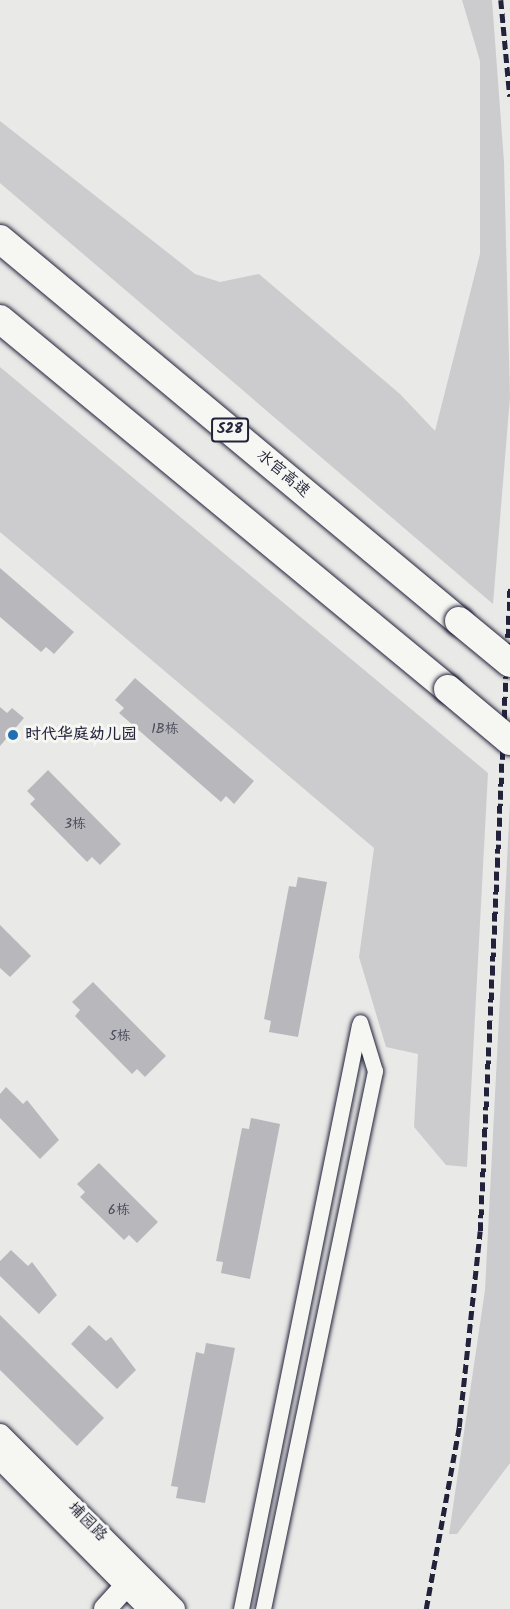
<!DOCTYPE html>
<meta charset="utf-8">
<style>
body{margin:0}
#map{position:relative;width:510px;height:1609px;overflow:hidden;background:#e9e9e7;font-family:Kalam,"LXGW WenKai TC",sans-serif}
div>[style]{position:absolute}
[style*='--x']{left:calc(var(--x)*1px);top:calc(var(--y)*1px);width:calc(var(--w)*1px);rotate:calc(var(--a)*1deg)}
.green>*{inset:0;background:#ccccce}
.building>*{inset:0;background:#b8b8bc}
.roads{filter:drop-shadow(0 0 2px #22223b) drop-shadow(0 0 2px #22223b)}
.street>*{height:15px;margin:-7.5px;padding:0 7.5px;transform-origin:7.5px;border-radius:7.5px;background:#f6f6f2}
.secondary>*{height:22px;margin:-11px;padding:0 11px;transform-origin:11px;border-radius:11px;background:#f6f6f2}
.highway>*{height:28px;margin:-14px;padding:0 14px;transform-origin:14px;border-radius:14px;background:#f6f6f2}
.rail>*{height:4.5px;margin-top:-2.25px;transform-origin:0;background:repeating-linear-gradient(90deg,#22223b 0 9px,transparent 0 13.5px)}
.bridges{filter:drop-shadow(0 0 2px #22223b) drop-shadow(0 0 2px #22223b)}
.highway-bridge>*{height:28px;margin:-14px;padding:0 14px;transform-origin:14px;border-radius:14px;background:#f6f6f2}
.dots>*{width:16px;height:16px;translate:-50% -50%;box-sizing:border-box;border:3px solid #f6f6f2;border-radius:50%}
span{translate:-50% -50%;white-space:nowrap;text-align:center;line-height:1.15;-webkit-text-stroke:6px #f6f6f2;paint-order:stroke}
.number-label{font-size:14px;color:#48485b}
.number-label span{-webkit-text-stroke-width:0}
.shield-label span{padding:2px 4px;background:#f6f6f2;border:2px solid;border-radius:4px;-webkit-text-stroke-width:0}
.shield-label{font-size:15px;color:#22223b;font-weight:700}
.street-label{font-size:16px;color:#22223b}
.poi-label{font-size:16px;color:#22223b;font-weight:700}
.left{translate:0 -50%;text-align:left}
</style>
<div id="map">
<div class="green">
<i style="clip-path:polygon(462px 0,492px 0,504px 162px,510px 397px,493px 604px,0 183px,0 121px,195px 274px,220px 282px,259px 274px,400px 394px,435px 431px,480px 254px,480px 61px)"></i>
<i style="clip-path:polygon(0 367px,488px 773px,467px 1167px,446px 1165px,414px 1127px,418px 1054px,386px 1047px,359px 957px,374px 848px,0 532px)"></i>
<i style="clip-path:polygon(510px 802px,510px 1463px,457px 1534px,449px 1534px,485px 1290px)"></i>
</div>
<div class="building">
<i style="clip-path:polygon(0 568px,74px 632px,54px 654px,46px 647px,41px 652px,0 617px)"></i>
<i style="clip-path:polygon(135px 678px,254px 781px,234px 804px,226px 796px,221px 802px,119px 713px,124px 708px,115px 700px)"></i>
<i style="clip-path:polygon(0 707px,7px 713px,12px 708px,24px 718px,0 746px)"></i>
<i style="clip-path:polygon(48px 770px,121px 844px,100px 865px,92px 857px,87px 862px,30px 804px,35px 799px,27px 791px)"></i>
<i style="clip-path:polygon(298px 877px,327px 882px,298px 1037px,269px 1032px,271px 1021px,264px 1019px,289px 886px,296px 887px)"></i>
<i style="clip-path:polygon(0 925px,31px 956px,10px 977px,0 968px)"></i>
<i style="clip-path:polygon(93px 982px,166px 1056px,145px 1077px,137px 1069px,132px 1074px,75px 1016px,80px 1010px,72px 1002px)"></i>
<i style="clip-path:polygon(6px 1087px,23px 1104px,27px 1100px,59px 1140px,40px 1159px,0 1118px,0 1094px)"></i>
<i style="clip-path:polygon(251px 1118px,280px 1124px,250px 1279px,221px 1273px,223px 1262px,216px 1261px,242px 1128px,249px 1129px)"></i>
<i style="clip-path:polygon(99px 1163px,158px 1222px,137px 1243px,129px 1235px,124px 1240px,80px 1197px,85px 1192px,77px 1184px)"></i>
<i style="clip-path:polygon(11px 1250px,28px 1266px,32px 1262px,57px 1295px,39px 1314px,0 1276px,0 1261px)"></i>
<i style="clip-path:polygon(0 1315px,104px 1418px,77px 1446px,0 1370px)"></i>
<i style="clip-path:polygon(89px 1325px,106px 1341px,111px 1337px,136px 1370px,117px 1389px,71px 1344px)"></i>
<i style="clip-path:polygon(206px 1343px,235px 1348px,205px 1503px,176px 1498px,178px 1487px,171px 1486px,196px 1352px,204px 1354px)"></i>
</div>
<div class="roads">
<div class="street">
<i style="--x:241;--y:1609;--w:596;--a:-78.58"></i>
<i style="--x:263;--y:1609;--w:550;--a:-78.24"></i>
<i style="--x:375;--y:1071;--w:51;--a:-107"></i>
</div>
<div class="secondary">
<i style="--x:0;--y:1435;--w:246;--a:45"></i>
<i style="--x:0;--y:1458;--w:213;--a:45.2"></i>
<i style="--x:105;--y:1609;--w:45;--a:-47.7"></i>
</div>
<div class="highway">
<i style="--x:0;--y:239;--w:597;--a:39.77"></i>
<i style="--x:0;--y:319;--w:581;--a:39.55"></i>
</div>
</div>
<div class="rail">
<i style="--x:501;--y:0;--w:97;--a:84.7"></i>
<i style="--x:426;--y:1609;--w:185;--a:-79.7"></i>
<i style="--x:459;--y:1427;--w:197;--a:-83.9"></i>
<i style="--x:480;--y:1231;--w:647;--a:-87.34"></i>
</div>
<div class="bridges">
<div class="highway-bridge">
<i style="--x:459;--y:621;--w:66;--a:39.5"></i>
<i style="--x:448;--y:689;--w:81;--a:40"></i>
</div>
</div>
<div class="dots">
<i style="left:13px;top:735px;background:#1f6fb2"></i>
</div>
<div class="number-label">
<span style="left:165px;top:729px">1B栋</span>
<span style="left:75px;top:824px">3栋</span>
<span style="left:120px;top:1036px">5栋</span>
<span style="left:119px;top:1210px">6栋</span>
</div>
<div class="shield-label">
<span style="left:230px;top:430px">S28</span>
</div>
<div class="street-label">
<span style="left:283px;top:474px;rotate:40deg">水官高速</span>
<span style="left:87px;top:1522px;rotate:45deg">埔园路</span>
</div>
<div class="poi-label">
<span class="left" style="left:25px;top:735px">时代华庭幼儿园</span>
</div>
</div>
